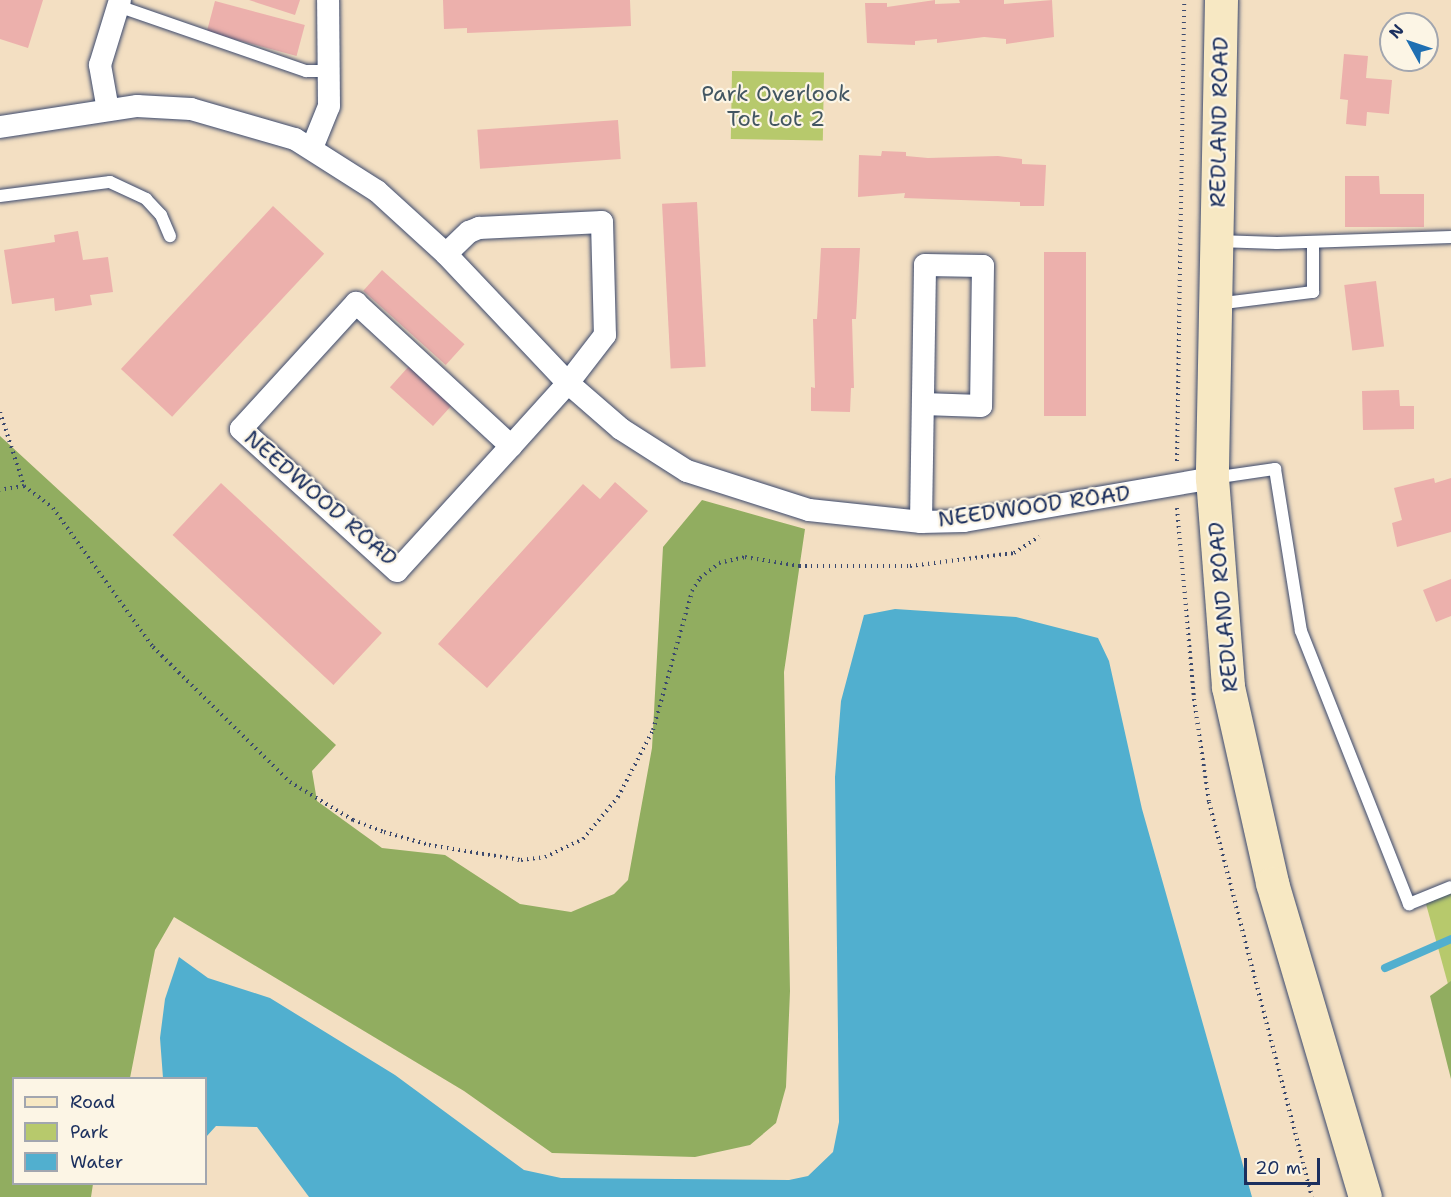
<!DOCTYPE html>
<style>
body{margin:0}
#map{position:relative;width:1451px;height:1197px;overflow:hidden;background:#f3dfc2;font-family:"Shantell Sans",sans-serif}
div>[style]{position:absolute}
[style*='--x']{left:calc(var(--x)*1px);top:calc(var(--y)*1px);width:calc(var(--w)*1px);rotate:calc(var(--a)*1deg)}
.green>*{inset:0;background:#b7c96c;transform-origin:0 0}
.forest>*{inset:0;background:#91ad60}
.water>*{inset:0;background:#51afcf}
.stream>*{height:8px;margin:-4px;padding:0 4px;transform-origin:4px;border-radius:4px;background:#51afcf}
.building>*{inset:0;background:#ecb0ac;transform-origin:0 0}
.path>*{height:4px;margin-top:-2px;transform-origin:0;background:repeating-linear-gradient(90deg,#3b496d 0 1.5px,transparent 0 6px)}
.roads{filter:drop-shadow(0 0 2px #3b496d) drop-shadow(0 0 2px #3b496d)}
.lane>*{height:12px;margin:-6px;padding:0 6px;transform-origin:6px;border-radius:6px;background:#fff}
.street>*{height:22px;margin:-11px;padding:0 11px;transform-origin:11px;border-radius:11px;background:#fff}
.secondary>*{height:33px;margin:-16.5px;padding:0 16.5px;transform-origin:16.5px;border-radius:16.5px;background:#f7e8c3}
span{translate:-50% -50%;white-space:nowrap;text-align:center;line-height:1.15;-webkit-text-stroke:4.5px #fcf5e5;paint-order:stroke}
.park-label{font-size:22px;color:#425662}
.street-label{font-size:22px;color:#1b2f5e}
.legend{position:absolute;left:12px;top:1077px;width:195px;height:108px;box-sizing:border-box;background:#fcf5e5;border:2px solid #a2a6af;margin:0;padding:8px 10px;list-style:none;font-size:18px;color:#1b2f5e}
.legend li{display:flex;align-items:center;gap:12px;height:30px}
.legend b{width:30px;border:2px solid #a2a6af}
.north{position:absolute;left:1379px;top:12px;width:60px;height:60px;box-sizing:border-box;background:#fcf5e5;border:2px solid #a2a6af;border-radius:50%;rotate:310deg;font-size:16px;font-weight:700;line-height:24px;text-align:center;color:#1b2f5e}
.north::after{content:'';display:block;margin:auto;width:21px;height:27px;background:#1f6fb2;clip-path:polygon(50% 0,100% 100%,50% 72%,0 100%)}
.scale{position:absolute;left:1244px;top:1158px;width:76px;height:27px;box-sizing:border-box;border:3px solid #1b2f5e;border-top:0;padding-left:8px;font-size:18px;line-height:21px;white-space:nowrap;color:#1b2f5e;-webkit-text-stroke:4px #fcf5e5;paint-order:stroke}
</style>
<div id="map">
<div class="green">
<i style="left:732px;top:71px;width:92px;height:68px;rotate:1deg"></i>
<i style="clip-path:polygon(1451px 890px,1451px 995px,1426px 904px)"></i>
</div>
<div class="forest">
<i style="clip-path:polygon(0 436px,336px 745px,312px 771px,317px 801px,382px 848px,445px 855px,520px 904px,571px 912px,614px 894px,628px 880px,652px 748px,663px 547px,702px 500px,805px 529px,784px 672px,790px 991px,786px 1087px,776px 1123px,750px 1145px,695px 1157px,552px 1153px,464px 1091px,174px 917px,155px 950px,130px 1078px,14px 1078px,14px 1184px,93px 1184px,91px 1197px,0 1197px)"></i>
<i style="clip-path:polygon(1451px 981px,1451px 1079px,1430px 996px)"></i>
</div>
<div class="water">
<i style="clip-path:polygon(895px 609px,1016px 617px,1098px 638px,1109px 661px,1142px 809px,1252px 1197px,309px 1197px,257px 1127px,216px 1126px,206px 1137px,206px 1078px,163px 1078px,160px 1038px,165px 999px,179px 957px,208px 978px,270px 998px,395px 1075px,524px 1170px,561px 1178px,789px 1180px,808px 1176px,833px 1152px,839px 1122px,835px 777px,841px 701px,864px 615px)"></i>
</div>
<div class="stream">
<i style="--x:1385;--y:968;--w:72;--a:-23.7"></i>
</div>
<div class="building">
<i style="clip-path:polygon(0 0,43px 0,28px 48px,0 39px)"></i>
<i style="clip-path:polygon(249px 0,300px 0,295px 15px)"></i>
<i style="clip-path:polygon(443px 0,630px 0,631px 26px,467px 33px,467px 28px,444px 29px)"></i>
<i style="clip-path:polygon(935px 0,935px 4px,960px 3px,959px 0,1004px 0,1004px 4px,1052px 0,1054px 37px,1006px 44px,1006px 39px,984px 37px,937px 43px,937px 39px,915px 41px,915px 45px,867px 43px,865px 3px,887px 3px,887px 7px)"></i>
<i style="left:215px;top:1px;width:93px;height:32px;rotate:15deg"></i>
<i style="clip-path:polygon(1344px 54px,1368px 56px,1366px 78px,1392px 80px,1389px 114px,1367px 112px,1366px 126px,1346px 124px,1348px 100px,1340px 99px)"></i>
<i style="left:618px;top:120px;width:39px;height:141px;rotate:86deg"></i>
<i style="clip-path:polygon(882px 151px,906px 152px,906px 156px,928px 158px,998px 156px,1022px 159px,1022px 164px,1046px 165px,1044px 206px,1020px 206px,1020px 202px,904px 198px,905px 193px,858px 197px,859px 155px,881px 156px)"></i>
<i style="clip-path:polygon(1345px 176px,1379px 176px,1380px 194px,1424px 194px,1424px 227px,1345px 227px)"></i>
<i style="left:697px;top:202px;width:165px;height:35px;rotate:87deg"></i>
<i style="left:273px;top:206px;width:70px;height:223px;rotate:43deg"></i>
<i style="clip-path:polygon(78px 231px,83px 260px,108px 257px,113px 292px,90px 295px,92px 305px,55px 311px,54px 298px,12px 304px,4px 250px,55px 242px,54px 235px)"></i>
<i style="clip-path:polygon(821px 248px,860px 248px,856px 319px,852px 319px,854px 388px,851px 388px,850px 412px,811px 411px,811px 387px,815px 388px,813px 319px,817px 319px)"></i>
<i style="left:1044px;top:252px;width:42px;height:164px"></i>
<i style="left:382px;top:270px;width:111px;height:28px;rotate:42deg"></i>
<i style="left:1376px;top:281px;width:66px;height:32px;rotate:83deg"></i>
<i style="left:410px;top:365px;width:58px;height:30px;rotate:42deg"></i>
<i style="clip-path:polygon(1399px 390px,1400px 406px,1414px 406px,1414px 429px,1363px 430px,1362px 391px)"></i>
<i style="clip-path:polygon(1434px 478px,1435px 483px,1451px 478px,1451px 532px,1397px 547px,1392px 523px,1402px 520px,1394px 488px)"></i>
<i style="clip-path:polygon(615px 482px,648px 511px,487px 688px,438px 644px,583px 484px,600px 499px)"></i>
<i style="left:221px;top:483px;width:220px;height:71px;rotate:43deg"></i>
<i style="clip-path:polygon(1451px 579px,1451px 616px,1436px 622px,1423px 590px)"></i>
</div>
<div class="path">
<i style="--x:0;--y:412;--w:78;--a:72"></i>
<i style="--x:24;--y:486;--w:24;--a:171"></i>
<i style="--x:1177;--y:461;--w:461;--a:-89.1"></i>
<i style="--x:24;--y:486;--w:36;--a:37"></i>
<i style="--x:53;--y:508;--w:171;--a:54.3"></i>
<i style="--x:153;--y:647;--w:192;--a:44.6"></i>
<i style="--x:290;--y:782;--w:74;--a:31.1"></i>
<i style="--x:353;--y:820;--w:33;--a:21"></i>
<i style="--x:384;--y:832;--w:47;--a:16.1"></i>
<i style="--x:429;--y:845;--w:93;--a:9.3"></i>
<i style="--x:521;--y:860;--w:24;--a:-7"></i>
<i style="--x:545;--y:857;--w:42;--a:-25.3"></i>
<i style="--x:583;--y:839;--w:55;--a:-50.2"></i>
<i style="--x:618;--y:797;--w:76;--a:-62.4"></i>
<i style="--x:653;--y:730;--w:144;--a:-74.3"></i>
<i style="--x:692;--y:591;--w:15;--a:-58"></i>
<i style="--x:700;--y:578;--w:24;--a:-38"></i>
<i style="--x:719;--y:563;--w:27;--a:-13"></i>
<i style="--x:745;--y:557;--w:55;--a:9.5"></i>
<i style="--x:799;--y:566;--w:111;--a:0"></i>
<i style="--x:910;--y:566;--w:105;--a:-7.1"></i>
<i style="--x:1014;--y:553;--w:30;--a:-33"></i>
<i style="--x:1177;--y:508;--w:192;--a:84.9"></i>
<i style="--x:1194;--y:699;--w:104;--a:81.7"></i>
<i style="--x:1209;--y:802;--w:408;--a:75.4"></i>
</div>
<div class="roads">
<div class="lane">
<i style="--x:118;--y:6;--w:199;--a:19.1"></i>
<i style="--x:306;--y:71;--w:23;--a:0"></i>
<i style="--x:0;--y:196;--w:111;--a:-7.3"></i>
<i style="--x:110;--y:182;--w:40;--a:25"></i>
<i style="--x:146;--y:199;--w:22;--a:47"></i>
<i style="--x:161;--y:215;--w:23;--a:67"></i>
<i style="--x:1217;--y:241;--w:60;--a:1.9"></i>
<i style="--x:1277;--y:243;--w:174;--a:-2"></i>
<i style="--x:1216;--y:304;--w:98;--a:-7.1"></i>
<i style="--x:1313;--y:292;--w:50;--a:-90"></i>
<i style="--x:1213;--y:478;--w:63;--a:-8.3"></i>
<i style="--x:1275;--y:469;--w:164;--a:80.9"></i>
<i style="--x:1301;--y:631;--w:294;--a:68.4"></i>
<i style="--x:1409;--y:904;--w:45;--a:-22"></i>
</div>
<div class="street">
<i style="--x:108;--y:110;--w:46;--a:-100.1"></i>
<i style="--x:100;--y:65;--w:68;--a:-72.9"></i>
<i style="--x:0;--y:127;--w:139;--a:-8.7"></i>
<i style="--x:137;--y:106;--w:54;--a:3.2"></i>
<i style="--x:191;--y:109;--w:108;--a:16.1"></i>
<i style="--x:295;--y:139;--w:97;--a:32.4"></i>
<i style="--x:377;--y:191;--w:93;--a:42.4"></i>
<i style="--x:446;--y:254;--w:178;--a:46.6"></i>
<i style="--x:568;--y:383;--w:70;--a:41"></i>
<i style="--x:621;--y:429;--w:78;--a:32.5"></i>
<i style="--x:687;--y:471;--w:128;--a:17.7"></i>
<i style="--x:809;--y:510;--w:113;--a:6.1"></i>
<i style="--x:921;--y:522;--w:43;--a:-1.3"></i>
<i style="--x:964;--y:521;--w:252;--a:-9.8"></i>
<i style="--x:312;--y:148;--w:45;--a:-68"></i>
<i style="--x:329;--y:106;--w:106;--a:-90.5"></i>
<i style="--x:446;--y:254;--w:32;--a:-44"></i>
<i style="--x:469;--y:232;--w:11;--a:-22"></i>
<i style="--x:479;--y:228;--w:123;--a:-2.8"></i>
<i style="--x:602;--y:222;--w:113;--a:88.5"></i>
<i style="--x:605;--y:335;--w:61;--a:127.6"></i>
<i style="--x:568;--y:383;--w:85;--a:132.1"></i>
<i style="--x:511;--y:446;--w:169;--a:132.4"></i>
<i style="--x:397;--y:571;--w:211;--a:-137.7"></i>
<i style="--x:241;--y:429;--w:171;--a:-47.6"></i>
<i style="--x:356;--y:303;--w:211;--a:42.7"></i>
<i style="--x:921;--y:522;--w:257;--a:-89.1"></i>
<i style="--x:925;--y:265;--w:58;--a:1"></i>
<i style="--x:983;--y:266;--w:140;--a:90.8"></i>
<i style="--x:981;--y:406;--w:58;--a:-178"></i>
</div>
<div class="secondary">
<i style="--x:1221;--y:0;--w:478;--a:91.1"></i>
<i style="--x:1212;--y:478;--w:210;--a:85.6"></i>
<i style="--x:1228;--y:687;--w:201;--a:77.3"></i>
<i style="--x:1272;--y:883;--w:327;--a:73.5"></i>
</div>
</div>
<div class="park-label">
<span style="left:776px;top:106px">Park Overlook<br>Tot Lot 2</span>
</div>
<div class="street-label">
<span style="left:1219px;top:122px;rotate:-89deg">REDLAND ROAD</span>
<span style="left:321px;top:498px;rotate:41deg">NEEDWOOD ROAD</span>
<span style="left:1034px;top:506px;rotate:-8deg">NEEDWOOD ROAD</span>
<span style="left:1223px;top:607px;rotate:-95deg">REDLAND ROAD</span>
</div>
<ul class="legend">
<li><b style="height:8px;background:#f7e8c3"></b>Road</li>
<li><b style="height:16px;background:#b7c96c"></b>Park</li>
<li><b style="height:16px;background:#51afcf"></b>Water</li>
</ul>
<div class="north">N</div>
<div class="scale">20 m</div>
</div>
